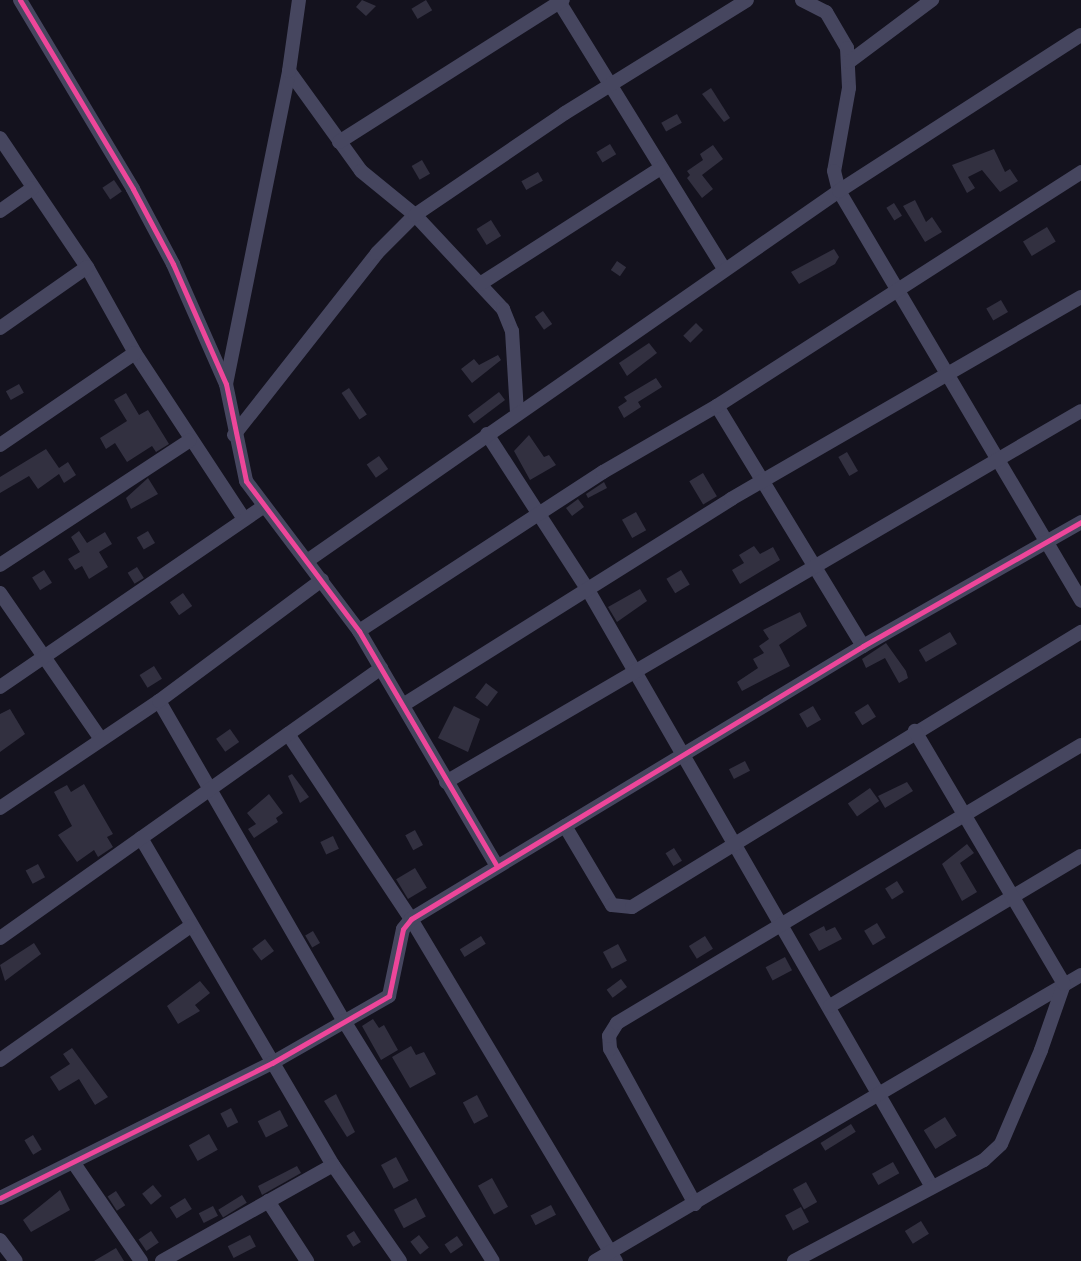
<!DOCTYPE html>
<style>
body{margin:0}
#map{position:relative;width:1081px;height:1261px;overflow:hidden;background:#14121e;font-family:Overpass,sans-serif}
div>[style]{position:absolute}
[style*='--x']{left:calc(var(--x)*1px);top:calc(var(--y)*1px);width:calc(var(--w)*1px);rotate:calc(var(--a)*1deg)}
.building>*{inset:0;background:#323040;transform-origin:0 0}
.street>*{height:14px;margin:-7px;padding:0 7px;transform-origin:7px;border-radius:7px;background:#46465f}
.cycleway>*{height:5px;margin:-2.5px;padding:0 2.5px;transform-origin:2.5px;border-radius:2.5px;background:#ed469a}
span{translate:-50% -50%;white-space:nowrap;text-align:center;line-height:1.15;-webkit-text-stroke:4.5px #100d23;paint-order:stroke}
</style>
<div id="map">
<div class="building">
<i style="clip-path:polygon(362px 0,376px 6px,366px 16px,356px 7px)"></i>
<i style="left:426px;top:0;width:12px;height:17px;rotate:59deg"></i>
<i style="clip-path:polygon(711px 88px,730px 118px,724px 122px,702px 94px)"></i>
<i style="left:677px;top:114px;width:10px;height:18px;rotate:61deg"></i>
<i style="left:610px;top:144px;width:12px;height:16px;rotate:59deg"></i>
<i style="clip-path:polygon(713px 145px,723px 159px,702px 175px,713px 189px,702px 198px,687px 178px,690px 175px,687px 171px,703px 160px,700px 154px)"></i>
<i style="clip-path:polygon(994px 149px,1005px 172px,1010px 169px,1018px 181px,1000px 192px,982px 170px,968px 177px,975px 188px,967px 193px,952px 165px)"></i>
<i style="left:422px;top:160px;width:16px;height:12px;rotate:60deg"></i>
<i style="left:538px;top:172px;width:10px;height:19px;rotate:61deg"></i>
<i style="left:114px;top:180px;width:14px;height:14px;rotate:56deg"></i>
<i style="clip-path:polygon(915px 200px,926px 222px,932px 217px,942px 232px,925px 242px,903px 206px)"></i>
<i style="left:894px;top:203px;width:15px;height:9px;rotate:58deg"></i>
<i style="left:491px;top:220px;width:19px;height:17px;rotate:58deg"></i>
<i style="left:1047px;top:227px;width:17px;height:28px;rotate:59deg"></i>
<i style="clip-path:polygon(834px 249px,839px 257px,835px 264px,799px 284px,791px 272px)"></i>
<i style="left:617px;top:261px;width:11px;height:11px;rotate:34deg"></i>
<i style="left:1001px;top:300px;width:14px;height:17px;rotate:60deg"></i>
<i style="left:543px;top:311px;width:16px;height:10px;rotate:55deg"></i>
<i style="left:696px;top:323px;width:10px;height:18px;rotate:45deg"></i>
<i style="clip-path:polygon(649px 343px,657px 353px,627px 376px,619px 363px)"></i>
<i style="clip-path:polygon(498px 355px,501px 360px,472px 383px,461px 369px,474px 359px,479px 365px)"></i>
<i style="clip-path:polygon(656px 378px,662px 387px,638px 402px,641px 407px,624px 418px,618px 407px,627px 401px,624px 397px)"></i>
<i style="left:19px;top:384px;width:10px;height:15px;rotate:61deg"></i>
<i style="left:349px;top:388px;width:32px;height:9px;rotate:56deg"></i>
<i style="left:499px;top:392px;width:10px;height:39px;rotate:53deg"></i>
<i style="clip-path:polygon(126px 393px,139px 415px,148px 410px,169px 444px,156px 452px,152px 446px,127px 462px,115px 443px,106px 449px,100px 438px,127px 421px,114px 400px)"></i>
<i style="clip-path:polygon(529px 435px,544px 457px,549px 455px,556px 465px,530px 480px,514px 451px)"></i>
<i style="clip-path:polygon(46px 449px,59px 468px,68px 462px,76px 475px,64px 483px,59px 474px,38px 489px,29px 476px,0 493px,0 477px)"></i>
<i style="left:847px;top:452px;width:22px;height:10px;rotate:60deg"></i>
<i style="left:379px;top:456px;width:16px;height:15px;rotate:55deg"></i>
<i style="left:703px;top:473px;width:27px;height:16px;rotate:59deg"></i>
<i style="clip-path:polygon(148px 478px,158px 494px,131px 509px,126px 498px)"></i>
<i style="clip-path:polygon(604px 482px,607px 488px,588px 498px,586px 494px)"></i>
<i style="left:578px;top:499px;width:10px;height:15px;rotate:53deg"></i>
<i style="left:636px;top:512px;width:21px;height:16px;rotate:61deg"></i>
<i style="clip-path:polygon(79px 531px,87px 543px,105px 532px,112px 544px,99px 552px,108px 567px,89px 579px,82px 566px,75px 570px,68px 559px,80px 552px,71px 537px)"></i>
<i style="left:148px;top:531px;width:14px;height:13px;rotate:60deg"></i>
<i style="clip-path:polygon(754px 546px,760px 554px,773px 547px,780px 560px,740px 584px,732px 570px,744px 563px,739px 555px)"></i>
<i style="left:137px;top:567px;width:13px;height:11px;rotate:58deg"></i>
<i style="left:44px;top:570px;width:15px;height:14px;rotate:58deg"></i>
<i style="left:681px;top:570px;width:17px;height:17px;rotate:59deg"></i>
<i style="clip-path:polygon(640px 589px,647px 601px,617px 622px,608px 607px)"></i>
<i style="left:183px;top:593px;width:16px;height:16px;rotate:55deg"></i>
<i style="clip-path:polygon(800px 612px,807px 626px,779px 645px,790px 666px,742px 691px,737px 682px,758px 668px,753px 659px,764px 653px,759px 646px,769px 639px,763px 630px)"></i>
<i style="left:950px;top:632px;width:14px;height:36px;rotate:60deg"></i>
<i style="clip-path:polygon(886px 643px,906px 671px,908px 678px,899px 683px,885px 658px,866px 668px,862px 659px)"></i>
<i style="left:154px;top:666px;width:15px;height:17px;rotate:58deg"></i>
<i style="left:486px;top:683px;width:15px;height:18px;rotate:37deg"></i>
<i style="left:868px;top:704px;width:15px;height:16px;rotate:58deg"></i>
<i style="clip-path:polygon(454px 706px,480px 719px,468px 752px,438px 738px)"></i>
<i style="left:813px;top:706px;width:16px;height:16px;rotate:60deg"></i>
<i style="clip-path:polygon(10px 709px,25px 734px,0 752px,0 714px)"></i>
<i style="left:230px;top:729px;width:16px;height:17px;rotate:55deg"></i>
<i style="left:745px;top:761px;width:11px;height:18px;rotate:63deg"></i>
<i style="clip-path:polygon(292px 774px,309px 797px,300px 803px,288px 776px)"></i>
<i style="clip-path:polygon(907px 782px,913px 791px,885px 808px,878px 796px)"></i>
<i style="clip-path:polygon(84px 784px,113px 834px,107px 837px,113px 847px,98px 857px,94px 850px,77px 862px,58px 835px,72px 826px,54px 792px,67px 785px,71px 792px)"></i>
<i style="left:870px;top:788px;width:16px;height:27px;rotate:55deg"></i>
<i style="clip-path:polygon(269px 794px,283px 813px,276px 818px,278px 822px,254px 838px,248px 829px,256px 824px,247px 813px)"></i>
<i style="left:415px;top:830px;width:17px;height:11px;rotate:62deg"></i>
<i style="left:333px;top:836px;width:14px;height:14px;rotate:65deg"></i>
<i style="clip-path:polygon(967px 844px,974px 853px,960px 863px,977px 892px,962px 901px,942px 864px)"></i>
<i style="left:674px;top:848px;width:15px;height:10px;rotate:58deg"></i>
<i style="left:38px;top:864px;width:15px;height:14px;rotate:62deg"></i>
<i style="left:415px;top:868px;width:23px;height:22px;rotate:59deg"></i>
<i style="left:897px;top:881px;width:13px;height:14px;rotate:58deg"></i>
<i style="left:877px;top:923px;width:17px;height:15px;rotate:59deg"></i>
<i style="clip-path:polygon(824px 926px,826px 931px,835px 927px,842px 939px,819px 951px,809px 934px)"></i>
<i style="left:313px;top:931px;width:14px;height:9px;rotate:60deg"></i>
<i style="left:481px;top:936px;width:9px;height:25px;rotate:58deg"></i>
<i style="left:705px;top:936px;width:15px;height:19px;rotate:58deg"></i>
<i style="left:265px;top:939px;width:15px;height:16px;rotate:53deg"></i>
<i style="clip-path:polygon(34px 943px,41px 954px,5px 981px,0 965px)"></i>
<i style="left:618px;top:944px;width:19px;height:17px;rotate:62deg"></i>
<i style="left:785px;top:957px;width:15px;height:22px;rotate:62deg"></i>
<i style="left:621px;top:979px;width:10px;height:18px;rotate:53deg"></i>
<i style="clip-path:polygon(200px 981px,210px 993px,195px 1005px,200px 1011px,178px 1024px,167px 1006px)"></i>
<i style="clip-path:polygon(373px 1019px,379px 1028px,384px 1025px,398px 1050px,381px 1060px,362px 1026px)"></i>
<i style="clip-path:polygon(411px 1046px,416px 1055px,424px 1052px,436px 1074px,410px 1088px,392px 1057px)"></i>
<i style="clip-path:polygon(72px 1048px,108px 1097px,95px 1105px,79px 1079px,59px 1091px,50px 1077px,70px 1064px,63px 1054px)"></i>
<i style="clip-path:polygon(336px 1094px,355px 1132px,347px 1137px,324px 1101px)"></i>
<i style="left:477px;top:1095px;width:24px;height:16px;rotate:62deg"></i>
<i style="left:231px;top:1108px;width:16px;height:12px;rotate:63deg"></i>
<i style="left:280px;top:1110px;width:18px;height:25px;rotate:63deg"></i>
<i style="left:945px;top:1117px;width:22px;height:25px;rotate:58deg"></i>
<i style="left:851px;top:1124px;width:9px;height:36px;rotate:58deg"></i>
<i style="left:209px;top:1134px;width:18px;height:23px;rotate:61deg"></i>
<i style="left:33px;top:1135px;width:17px;height:10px;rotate:59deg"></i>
<i style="left:396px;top:1157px;width:27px;height:17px;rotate:62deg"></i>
<i style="left:893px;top:1162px;width:13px;height:24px;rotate:61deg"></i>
<i style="clip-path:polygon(297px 1166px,301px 1173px,262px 1195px,258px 1186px)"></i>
<i style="left:492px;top:1178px;width:33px;height:16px;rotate:61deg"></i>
<i style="left:806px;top:1182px;width:23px;height:15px;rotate:61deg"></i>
<i style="left:153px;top:1185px;width:14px;height:14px;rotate:51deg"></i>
<i style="clip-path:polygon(60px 1190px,70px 1210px,31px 1232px,23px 1220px)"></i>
<i style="left:116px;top:1191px;width:17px;height:10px;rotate:57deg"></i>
<i style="left:242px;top:1195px;width:9px;height:28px;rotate:58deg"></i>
<i style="left:185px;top:1198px;width:13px;height:18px;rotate:58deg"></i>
<i style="left:416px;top:1198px;width:21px;height:25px;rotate:62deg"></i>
<i style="left:551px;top:1205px;width:11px;height:23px;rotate:63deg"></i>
<i style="left:213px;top:1206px;width:11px;height:16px;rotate:63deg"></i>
<i style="left:801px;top:1207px;width:17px;height:18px;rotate:62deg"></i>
<i style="left:921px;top:1221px;width:15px;height:19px;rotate:58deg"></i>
<i style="left:151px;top:1231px;width:14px;height:15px;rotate:56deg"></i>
<i style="left:354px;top:1231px;width:13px;height:9px;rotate:58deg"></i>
<i style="left:250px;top:1235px;width:13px;height:25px;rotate:63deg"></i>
<i style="left:419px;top:1235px;width:16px;height:11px;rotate:52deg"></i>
<i style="left:457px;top:1236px;width:11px;height:15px;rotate:56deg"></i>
<i style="clip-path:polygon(116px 1248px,124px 1261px,94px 1261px)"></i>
</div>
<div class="street">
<i style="--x:20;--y:0;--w:220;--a:59.1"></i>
<i style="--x:133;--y:189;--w:85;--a:61.9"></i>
<i style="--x:173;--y:264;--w:131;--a:66.2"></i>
<i style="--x:226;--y:384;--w:99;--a:78.3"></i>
<i style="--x:246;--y:481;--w:188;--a:53"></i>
<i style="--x:359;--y:631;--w:273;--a:59.6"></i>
<i style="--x:558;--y:0;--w:316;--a:58.3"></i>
<i style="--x:802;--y:0;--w:27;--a:27"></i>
<i style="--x:826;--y:12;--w:42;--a:59.7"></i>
<i style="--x:847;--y:48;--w:40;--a:87.1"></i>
<i style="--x:849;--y:88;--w:84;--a:100.2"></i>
<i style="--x:834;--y:171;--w:21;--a:76"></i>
<i style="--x:839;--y:191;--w:476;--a:59.4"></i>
<i style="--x:849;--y:62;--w:104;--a:-36.8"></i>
<i style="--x:289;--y:71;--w:123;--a:54.2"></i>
<i style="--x:361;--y:171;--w:70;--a:39.2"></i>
<i style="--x:415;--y:215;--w:129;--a:46.9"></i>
<i style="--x:503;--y:309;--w:24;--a:68"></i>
<i style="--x:512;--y:331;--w:82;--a:86.5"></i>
<i style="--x:0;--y:138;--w:156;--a:56"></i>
<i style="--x:87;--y:267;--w:98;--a:60.8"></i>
<i style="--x:135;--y:353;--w:199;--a:56.7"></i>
<i style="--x:339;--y:142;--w:265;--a:-32.4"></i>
<i style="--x:0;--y:211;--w:40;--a:-34.9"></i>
<i style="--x:480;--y:284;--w:215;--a:-32.7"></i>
<i style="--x:0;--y:328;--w:106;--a:-35"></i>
<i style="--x:226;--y:384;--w:319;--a:-78.6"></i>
<i style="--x:289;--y:71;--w:72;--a:-82"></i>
<i style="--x:717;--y:406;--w:281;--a:58.7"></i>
<i style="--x:487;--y:434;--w:186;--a:57.1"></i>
<i style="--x:588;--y:590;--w:689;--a:60.05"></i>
<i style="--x:234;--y:435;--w:231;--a:-51.8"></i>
<i style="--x:377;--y:253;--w:54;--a:-45"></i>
<i style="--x:415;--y:215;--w:181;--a:-34.2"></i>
<i style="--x:565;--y:113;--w:214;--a:-31.8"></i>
<i style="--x:0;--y:445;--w:163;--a:-34.3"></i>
<i style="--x:307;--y:561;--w:648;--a:-34.82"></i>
<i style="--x:839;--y:191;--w:288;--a:-32.8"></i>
<i style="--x:0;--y:565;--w:227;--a:-33.3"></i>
<i style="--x:0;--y:593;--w:176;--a:55.4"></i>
<i style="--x:359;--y:631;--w:291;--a:-33.1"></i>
<i style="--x:603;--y:472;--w:132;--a:-30.1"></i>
<i style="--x:717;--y:406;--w:433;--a:-32.7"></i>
<i style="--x:0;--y:687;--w:319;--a:-34.4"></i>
<i style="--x:159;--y:701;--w:370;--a:60"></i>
<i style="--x:344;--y:1021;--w:282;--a:58.2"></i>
<i style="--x:403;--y:705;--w:387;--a:-32.1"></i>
<i style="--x:731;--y:499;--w:404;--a:-30"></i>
<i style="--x:288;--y:734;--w:222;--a:56.4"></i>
<i style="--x:411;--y:919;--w:399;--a:59.1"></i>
<i style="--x:446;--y:782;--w:735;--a:-30.3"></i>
<i style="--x:0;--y:808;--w:192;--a:-33.9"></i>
<i style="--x:159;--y:701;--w:203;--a:-36.6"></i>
<i style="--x:565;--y:826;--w:92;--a:59.3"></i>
<i style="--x:612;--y:905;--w:20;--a:6"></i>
<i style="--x:632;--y:907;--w:527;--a:-31.49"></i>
<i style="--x:141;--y:838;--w:379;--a:59.6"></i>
<i style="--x:333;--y:1165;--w:117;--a:55.1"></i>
<i style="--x:0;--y:938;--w:467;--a:-35.3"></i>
<i style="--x:830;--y:1006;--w:292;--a:-30.9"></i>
<i style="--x:0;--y:1060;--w:233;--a:-35.1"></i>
<i style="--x:73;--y:1162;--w:120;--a:55.5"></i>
<i style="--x:0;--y:1198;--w:304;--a:-26.4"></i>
<i style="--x:272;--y:1063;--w:135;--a:-29.8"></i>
<i style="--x:389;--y:996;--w:68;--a:-78.2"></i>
<i style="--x:403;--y:929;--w:13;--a:-51"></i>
<i style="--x:411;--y:919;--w:528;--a:-31.13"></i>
<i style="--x:863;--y:646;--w:251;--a:-29.6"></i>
<i style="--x:268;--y:1201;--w:72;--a:57"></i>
<i style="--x:695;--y:1204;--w:177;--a:-118.7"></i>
<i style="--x:610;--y:1049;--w:13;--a:-94"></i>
<i style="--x:609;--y:1036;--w:15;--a:-58"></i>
<i style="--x:617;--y:1023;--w:541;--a:-30.93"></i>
<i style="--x:0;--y:1240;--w:26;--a:53"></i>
<i style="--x:162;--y:1261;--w:196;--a:-29.3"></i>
<i style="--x:595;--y:1261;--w:564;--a:-30.48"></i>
<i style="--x:794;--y:1261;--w:215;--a:-28"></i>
<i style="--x:984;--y:1160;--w:23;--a:-43"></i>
<i style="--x:1001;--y:1144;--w:102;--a:-66.9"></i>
<i style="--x:1041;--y:1050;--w:70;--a:-70.8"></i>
<i style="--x:1064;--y:984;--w:294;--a:-120.5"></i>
</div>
<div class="cycleway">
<i style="--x:20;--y:0;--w:220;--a:59.1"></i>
<i style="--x:133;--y:189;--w:85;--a:61.9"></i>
<i style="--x:173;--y:264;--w:131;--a:66.2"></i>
<i style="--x:226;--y:384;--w:99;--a:78.3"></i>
<i style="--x:246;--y:481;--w:188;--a:53"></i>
<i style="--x:359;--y:631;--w:273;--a:59.6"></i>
<i style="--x:0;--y:1198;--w:304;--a:-26.4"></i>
<i style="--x:272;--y:1063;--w:135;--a:-29.8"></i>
<i style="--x:389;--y:996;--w:68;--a:-78.2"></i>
<i style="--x:403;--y:929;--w:13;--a:-51"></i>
<i style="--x:411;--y:919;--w:528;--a:-31.13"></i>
<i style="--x:863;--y:646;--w:251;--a:-29.6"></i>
</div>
</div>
